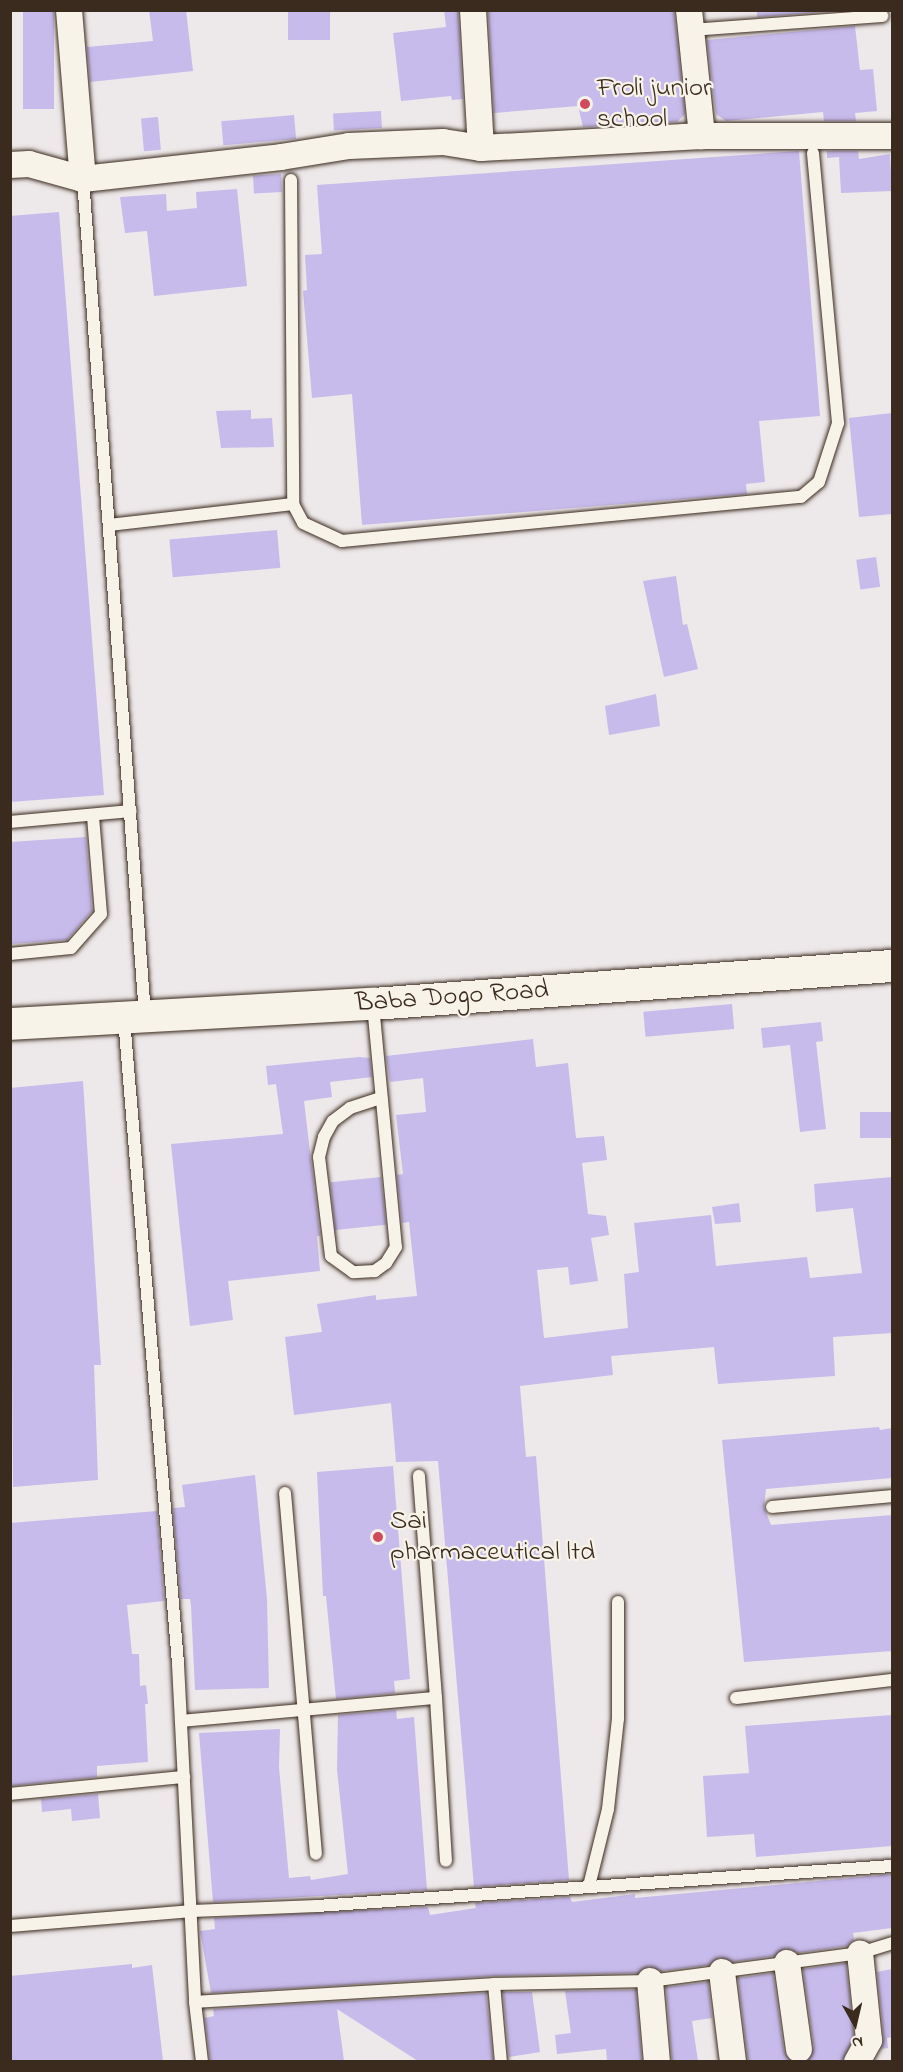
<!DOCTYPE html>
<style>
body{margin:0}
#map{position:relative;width:903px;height:2072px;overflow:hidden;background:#ede8e9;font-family:"Indie Flower",sans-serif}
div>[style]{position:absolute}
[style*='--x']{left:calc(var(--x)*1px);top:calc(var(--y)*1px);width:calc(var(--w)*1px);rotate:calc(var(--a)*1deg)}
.building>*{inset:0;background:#c7bbec;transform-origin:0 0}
.roads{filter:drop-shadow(0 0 2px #3b2a1e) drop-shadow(0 0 2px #3b2a1e)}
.service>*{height:12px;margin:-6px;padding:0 6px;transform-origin:6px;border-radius:6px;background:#f7f3e8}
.minor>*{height:26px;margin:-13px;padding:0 13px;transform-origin:13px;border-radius:13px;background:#f7f3e8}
.tertiary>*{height:32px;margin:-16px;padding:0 16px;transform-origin:16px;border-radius:16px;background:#f7f3e8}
.dots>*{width:16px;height:16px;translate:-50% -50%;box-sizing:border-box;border:3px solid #f7f3e8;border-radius:50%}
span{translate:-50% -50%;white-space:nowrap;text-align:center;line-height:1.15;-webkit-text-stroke:4.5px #f7f3e8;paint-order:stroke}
.poi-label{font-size:27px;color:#3b2a1e}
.left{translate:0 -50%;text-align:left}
.street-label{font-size:27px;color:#3b2a1e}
.frame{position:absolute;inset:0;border:12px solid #3b2a1e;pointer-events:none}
.north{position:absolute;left:825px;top:1994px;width:60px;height:60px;-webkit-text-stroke:4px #f7f3e8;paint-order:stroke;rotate:172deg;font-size:16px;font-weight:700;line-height:24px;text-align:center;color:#3b2a1e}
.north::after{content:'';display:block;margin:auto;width:21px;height:27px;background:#3b2a1e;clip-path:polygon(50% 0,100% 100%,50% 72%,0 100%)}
</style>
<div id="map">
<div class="building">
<i style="left:23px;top:10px;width:31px;height:99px"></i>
<i style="clip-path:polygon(149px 10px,186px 10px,193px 71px,90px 82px,87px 47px,153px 41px)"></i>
<i style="left:288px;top:10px;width:42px;height:30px"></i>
<i style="clip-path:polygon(444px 10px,458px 10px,463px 99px,452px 100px,451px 96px,401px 101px,393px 33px,446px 27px)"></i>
<i style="clip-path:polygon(488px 10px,674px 10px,685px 114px,677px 122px,583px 127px,578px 106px,494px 113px)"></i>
<i style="clip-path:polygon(757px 10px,839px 10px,839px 11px,757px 17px)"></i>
<i style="clip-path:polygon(855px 26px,860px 70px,873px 69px,877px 111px,855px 113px,856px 121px,824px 121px,823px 112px,726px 121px,716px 114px,707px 40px)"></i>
<i style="left:381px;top:111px;width:17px;height:48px;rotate:87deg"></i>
<i style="left:294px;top:115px;width:24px;height:73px;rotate:85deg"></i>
<i style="left:158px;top:117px;width:33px;height:17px;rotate:85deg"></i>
<i style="clip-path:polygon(799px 151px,820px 416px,759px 421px,765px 482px,746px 484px,747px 494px,362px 525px,352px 394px,312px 398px,303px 291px,307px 290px,305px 255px,322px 254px,317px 185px)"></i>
<i style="clip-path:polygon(827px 151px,858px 151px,859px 159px,890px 154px,892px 191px,841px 193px,839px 157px,827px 158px)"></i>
<i style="left:281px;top:174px;width:18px;height:28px;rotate:87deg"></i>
<i style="clip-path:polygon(237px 189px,247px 286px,154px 296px,147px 231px,125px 233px,120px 197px,166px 194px,167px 211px,197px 208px,196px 192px)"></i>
<i style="clip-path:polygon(59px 212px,104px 795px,10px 802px,10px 216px)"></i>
<i style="clip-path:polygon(251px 410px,251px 419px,272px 418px,274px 447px,221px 448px,216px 411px)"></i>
<i style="clip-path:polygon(892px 413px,892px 514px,859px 517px,849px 418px)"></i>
<i style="left:277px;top:530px;width:38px;height:108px;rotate:85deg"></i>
<i style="left:876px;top:557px;width:30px;height:20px;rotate:82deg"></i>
<i style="clip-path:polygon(676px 576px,683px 625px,687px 624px,698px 669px,664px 677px,643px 581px)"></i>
<i style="clip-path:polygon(656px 694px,660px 726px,609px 735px,605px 706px)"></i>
<i style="clip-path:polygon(86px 837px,92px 911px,67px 940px,10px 944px,10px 842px)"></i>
<i style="left:732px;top:1004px;width:25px;height:89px;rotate:85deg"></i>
<i style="clip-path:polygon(821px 1022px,823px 1041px,816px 1042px,826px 1129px,800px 1132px,790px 1045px,763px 1048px,761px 1028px)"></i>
<i style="clip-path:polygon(533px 1039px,536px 1067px,568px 1063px,576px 1138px,604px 1136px,607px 1160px,582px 1163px,588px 1214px,606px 1216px,609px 1235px,591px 1238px,598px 1281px,570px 1285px,568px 1267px,537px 1270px,544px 1338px,628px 1328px,624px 1274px,639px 1272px,634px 1223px,711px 1215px,716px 1266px,807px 1257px,810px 1278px,862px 1273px,853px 1208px,816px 1212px,814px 1184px,892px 1177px,892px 1333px,833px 1337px,835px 1376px,718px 1384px,714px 1347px,611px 1356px,613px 1375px,520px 1386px,526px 1457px,536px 1456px,569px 1880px,474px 1887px,438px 1461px,396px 1462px,391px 1403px,294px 1415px,285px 1337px,322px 1332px,317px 1304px,376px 1295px,376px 1300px,417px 1296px,409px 1222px,402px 1223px,397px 1175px,403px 1174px,396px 1115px,426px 1112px,423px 1078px,390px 1082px,386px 1056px)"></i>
<i style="clip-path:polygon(359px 1057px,370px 1058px,372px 1077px,330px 1082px,332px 1097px,304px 1101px,320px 1236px,317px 1236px,320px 1271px,228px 1281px,233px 1320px,190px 1326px,171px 1144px,283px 1134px,276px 1084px,268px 1085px,266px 1066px)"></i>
<i style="clip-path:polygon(83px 1081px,101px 1365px,94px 1365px,98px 1480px,13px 1487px,10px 1088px)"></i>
<i style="left:892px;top:1112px;width:26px;height:32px;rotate:90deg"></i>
<i style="left:381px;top:1177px;width:48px;height:51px;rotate:84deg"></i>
<i style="clip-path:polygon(739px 1203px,741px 1222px,715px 1224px,712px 1207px)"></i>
<i style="clip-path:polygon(879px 1427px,880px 1430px,892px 1428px,892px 1478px,766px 1489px,764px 1507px,771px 1525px,892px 1515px,892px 1651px,744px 1662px,722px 1440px)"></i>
<i style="clip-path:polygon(393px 1466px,410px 1679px,394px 1681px,395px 1693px,336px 1699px,326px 1596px,323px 1596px,317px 1472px)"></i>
<i style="clip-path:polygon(255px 1475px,267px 1599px,269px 1688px,195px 1690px,191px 1606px,190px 1599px,181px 1599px,173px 1508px,185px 1507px,182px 1485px)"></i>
<i style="clip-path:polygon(157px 1511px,164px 1601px,127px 1605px,132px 1654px,139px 1654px,140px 1686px,146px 1685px,148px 1704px,145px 1704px,148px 1762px,97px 1766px,97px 1777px,10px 1786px,10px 1523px)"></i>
<i style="clip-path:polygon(396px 1710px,397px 1719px,414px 1717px,427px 1890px,213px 1902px,199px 1733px,280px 1729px,279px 1767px,289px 1878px,310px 1876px,311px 1880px,348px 1874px,337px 1769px,338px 1715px)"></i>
<i style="clip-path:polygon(892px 1715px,892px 1846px,756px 1857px,754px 1834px,707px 1837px,703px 1776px,749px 1773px,745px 1726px)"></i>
<i style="clip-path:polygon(98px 1794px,100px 1818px,72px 1821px,71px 1809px,42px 1812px,41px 1799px)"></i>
<i style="clip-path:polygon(892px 1874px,892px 1928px,853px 1933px,854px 1940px,847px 1946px,798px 1953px,786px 1948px,774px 1956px,732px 1962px,720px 1957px,709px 1965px,661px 1971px,649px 1966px,638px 1973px,494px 1976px,211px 1993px,200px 1931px,215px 1929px,214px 1918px,428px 1907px,430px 1915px,476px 1908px,475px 1903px,570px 1897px,572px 1902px,635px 1894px,635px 1898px)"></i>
<i style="clip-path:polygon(846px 1963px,854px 2037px,842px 2061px,807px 2061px,814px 2047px,803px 1969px)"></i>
<i style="clip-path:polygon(132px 1964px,132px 1968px,152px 1965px,163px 2061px,10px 2061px,10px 1976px)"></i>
<i style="clip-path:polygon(892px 1969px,892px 2037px,887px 2038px,888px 2048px,881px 2049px,884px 2038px,877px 1972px)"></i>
<i style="clip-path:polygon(773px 1973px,784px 2051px,791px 2061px,748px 2061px,738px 1978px)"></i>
<i style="clip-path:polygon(708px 1982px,712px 2018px,692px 2021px,698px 2061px,672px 2061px,666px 1987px)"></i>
<i style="clip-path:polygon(636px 1990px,642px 2061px,607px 2061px,606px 2049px,557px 2054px,555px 2035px,571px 2033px,565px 1991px)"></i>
<i style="clip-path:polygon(503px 1992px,532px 1992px,540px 2052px,509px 2057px)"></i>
<i style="clip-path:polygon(486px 1993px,493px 2060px,418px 2061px,337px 2009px,344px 2061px,210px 2061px,205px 2018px,214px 2016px,213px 2009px)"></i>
</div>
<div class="roads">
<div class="service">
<i style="--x:690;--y:30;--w:193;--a:-4.2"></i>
<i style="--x:83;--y:179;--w:838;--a:85.76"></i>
<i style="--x:291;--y:180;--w:324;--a:89.6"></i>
<i style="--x:293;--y:504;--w:21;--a:62"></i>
<i style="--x:303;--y:523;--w:43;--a:24.8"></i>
<i style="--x:342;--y:541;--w:461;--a:-5.5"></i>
<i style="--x:801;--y:497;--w:23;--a:-40"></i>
<i style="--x:819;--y:482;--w:62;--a:-72.1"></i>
<i style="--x:838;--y:423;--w:271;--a:-95.3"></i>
<i style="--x:109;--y:525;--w:185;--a:-6.5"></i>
<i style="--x:10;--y:822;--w:121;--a:-5.2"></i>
<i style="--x:10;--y:954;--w:61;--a:-5.6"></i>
<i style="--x:71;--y:948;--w:45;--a:-48.6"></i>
<i style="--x:101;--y:914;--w:98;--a:-94.7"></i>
<i style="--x:373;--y:1005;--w:243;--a:84.6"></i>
<i style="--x:396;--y:1247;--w:19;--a:122"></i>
<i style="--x:386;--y:1263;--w:14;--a:144"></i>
<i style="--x:375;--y:1271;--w:22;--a:177"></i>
<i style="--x:353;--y:1272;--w:27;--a:-144"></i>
<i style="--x:331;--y:1256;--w:100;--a:-96.9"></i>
<i style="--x:319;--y:1157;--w:21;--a:-76"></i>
<i style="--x:324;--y:1137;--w:18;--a:-61"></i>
<i style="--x:333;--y:1121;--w:21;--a:-37"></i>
<i style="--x:350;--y:1108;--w:33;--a:-18"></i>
<i style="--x:124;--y:1019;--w:647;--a:85.21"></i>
<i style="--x:178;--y:1664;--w:338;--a:87.1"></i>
<i style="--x:195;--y:2002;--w:60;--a:83.3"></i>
<i style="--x:285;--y:1493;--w:362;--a:85.1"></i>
<i style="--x:772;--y:1507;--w:121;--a:-5.2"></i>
<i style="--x:436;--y:1698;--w:163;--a:86.5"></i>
<i style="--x:736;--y:1698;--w:157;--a:-6.6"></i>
<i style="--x:181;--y:1721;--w:256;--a:-5.2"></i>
<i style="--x:436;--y:1698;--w:223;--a:-94.4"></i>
<i style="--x:10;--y:1794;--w:175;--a:-5.6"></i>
<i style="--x:589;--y:1886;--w:79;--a:-76.1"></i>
<i style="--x:608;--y:1809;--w:91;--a:-83.7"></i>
<i style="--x:618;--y:1719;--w:117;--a:-90"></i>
<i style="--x:10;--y:1926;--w:183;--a:-4.7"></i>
<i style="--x:192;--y:1911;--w:125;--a:-2.3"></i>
<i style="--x:317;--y:1906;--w:576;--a:-3.98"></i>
<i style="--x:494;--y:1984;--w:156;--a:-1.1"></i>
<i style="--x:650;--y:1981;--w:212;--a:-7.6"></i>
<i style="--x:860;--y:1953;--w:34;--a:-17"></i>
<i style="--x:195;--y:2002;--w:300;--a:-3.4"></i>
<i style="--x:494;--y:1984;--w:78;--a:84.9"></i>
</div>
<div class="minor">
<i style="--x:69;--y:10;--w:170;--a:85.3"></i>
<i style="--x:473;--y:10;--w:138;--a:86.7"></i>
<i style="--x:689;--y:10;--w:127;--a:84.1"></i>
<i style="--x:10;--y:165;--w:19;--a:-3"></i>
<i style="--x:29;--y:164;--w:56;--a:15.5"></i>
<i style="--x:83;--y:179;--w:199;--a:-6.3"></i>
<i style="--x:281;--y:157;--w:69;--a:-9.2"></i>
<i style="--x:349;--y:146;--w:94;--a:-2.4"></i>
<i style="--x:443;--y:142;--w:38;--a:9"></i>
<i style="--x:481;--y:148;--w:221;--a:-3.1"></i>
<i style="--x:702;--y:136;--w:190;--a:0"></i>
<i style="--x:787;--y:1963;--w:87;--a:82.1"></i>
<i style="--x:722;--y:1972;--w:91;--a:83"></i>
<i style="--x:650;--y:1981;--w:81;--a:85.1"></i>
<i style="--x:857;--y:2062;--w:25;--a:-61"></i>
<i style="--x:869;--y:2040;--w:87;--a:-95.9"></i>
</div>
<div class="tertiary">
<i style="--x:10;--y:1024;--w:364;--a:-3.2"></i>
<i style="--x:373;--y:1004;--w:520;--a:-4.19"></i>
</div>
</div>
<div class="dots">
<i style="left:585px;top:104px;background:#d1495b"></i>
<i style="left:378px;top:1537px;background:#d1495b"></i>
</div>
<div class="poi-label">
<span class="left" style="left:597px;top:104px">Froli junior<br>school</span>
<span class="left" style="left:390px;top:1537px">Sai<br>pharmaceutical ltd</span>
</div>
<div class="street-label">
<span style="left:452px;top:997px;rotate:-4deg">Baba Dogo Road</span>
</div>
<div class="frame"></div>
<div class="north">N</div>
</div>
